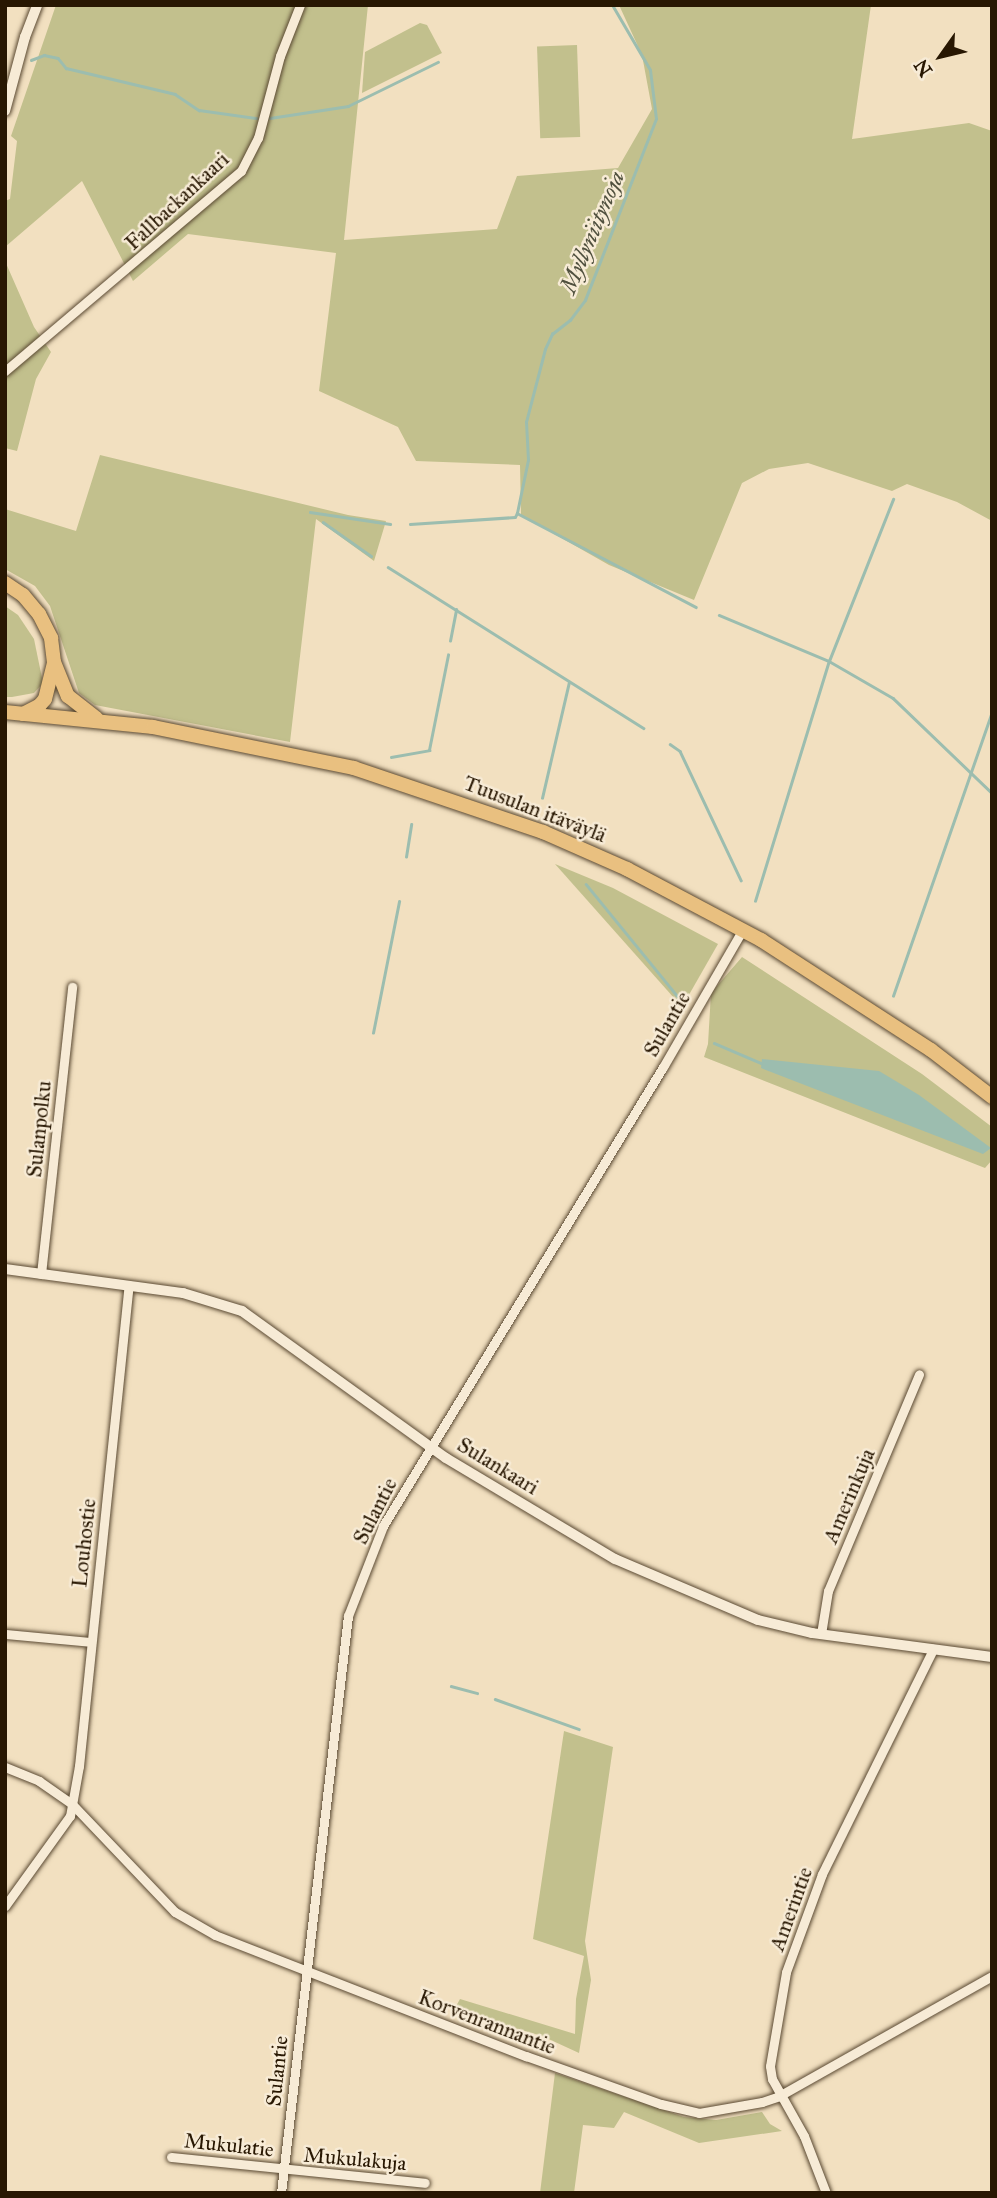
<!DOCTYPE html>
<meta charset="utf-8">
<style>
body{margin:0}
#map{position:relative;width:997px;height:2198px;overflow:hidden;background:#f2e0c0;font-family:"IM FELL Great Primer",serif}
div>[style]{position:absolute}
[style*='--x']{left:calc(var(--x)*1px);top:calc(var(--y)*1px);width:calc(var(--w)*1px);rotate:calc(var(--a)*1deg)}
.green>*{inset:0;background:#c2c08d;transform-origin:0 0}
.water>*{inset:0;background:#9cbdaf}
.stream>*{height:2.5px;margin:-1.25px;padding:0 1.25px;transform-origin:1.25px;border-radius:1.25px;background:#9cbdaf}
.roads{filter:drop-shadow(0 0 2px #5a4932) drop-shadow(0 0 2px #5a4932)}
.minor>*{height:9px;margin:-4.5px;padding:0 4.5px;transform-origin:4.5px;border-radius:4.5px;background:#f7ebd6}
.tertiary>*{height:10px;margin:-5px;padding:0 5px;transform-origin:5px;border-radius:5px;background:#f7ebd6}
.primary>*{height:14px;margin:-7px;padding:0 7px;transform-origin:7px;border-radius:7px;background:#e9c080}
span{translate:-50% -50%;white-space:nowrap;text-align:center;line-height:1.15;-webkit-text-stroke:5px #f7ebd6;paint-order:stroke}
.street-label{font-size:21px;color:#281702}
.water-label{font-size:23px;color:#51513f;font-style:italic}
.frame{position:absolute;inset:0;border:7px solid #281702;pointer-events:none}
.north{position:absolute;left:906px;top:21px;width:70px;height:70px;-webkit-text-stroke:5px #f7ebd6;paint-order:stroke;rotate:236deg;font-size:19px;font-weight:700;line-height:28px;text-align:center;color:#281702}
.north::after{content:'';display:block;margin:auto;width:24px;height:32px;background:#281702;clip-path:polygon(50% 0,100% 100%,50% 72%,0 100%)}
</style>
<div id="map">
<div class="green">
<i style="clip-path:polygon(56px 5px,368px 5px,344px 240px,497px 229px,517px 176px,618px 168px,652px 109px,642px 55px,619px 5px,871px 5px,852px 139px,969px 123px,992px 131px,992px 521px,957px 502px,907px 484px,892px 491px,808px 463px,769px 469px,742px 483px,694px 600px,609px 565px,521px 515px,520px 465px,416px 461px,398px 427px,319px 391px,336px 253px,188px 234px,133px 281px,82px 181px,5px 247px,5px 201px,10px 199px,17px 141px,11px 136px)"></i>
<i style="clip-path:polygon(420px 23px,427px 25px,442px 53px,362px 93px,365px 52px)"></i>
<i style="left:577px;top:45px;width:92px;height:40px;rotate:88deg"></i>
<i style="clip-path:polygon(5px 261px,34px 327px,51px 352px,36px 379px,17px 451px,5px 448px)"></i>
<i style="clip-path:polygon(100px 455px,348px 515px,386px 521px,374px 561px,316px 519px,290px 742px,95px 705px,79px 693px,50px 606px,35px 586px,5px 569px,5px 509px,76px 531px)"></i>
<i style="clip-path:polygon(5px 606px,18px 615px,34px 639px,43px 683px,34px 693px,12px 697px,5px 697px)"></i>
<i style="clip-path:polygon(555px 864px,613px 888px,718px 944px,682px 1007px)"></i>
<i style="clip-path:polygon(742px 957px,922px 1074px,992px 1127px,992px 1160px,985px 1168px,704px 1057px,708px 1044px,711px 993px)"></i>
<i style="clip-path:polygon(564px 1731px,613px 1747px,585px 1941px,591px 1980px,579px 2053px,542px 2036px,454px 2010px,460px 1999px,575px 2034px,576px 1999px,584px 1956px,533px 1939px)"></i>
<i style="clip-path:polygon(555px 2073px,684px 2117px,716px 2120px,762px 2112px,770px 2124px,782px 2131px,699px 2143px,624px 2112px,614px 2128px,583px 2125px,574px 2193px,540px 2193px)"></i>
</div>
<div class="water">
<i style="clip-path:polygon(762px 1059px,879px 1071px,919px 1095px,991px 1148px,983px 1154px,761px 1068px)"></i>
</div>
<div class="stream">
<i style="--x:31;--y:60;--w:14;--a:-21"></i>
<i style="--x:44;--y:55;--w:14;--a:12"></i>
<i style="--x:58;--y:58;--w:13;--a:51"></i>
<i style="--x:66;--y:68;--w:112;--a:13.4"></i>
<i style="--x:175;--y:94;--w:29;--a:34"></i>
<i style="--x:199;--y:110;--w:58;--a:8"></i>
<i style="--x:270;--y:118;--w:79;--a:-8.7"></i>
<i style="--x:348;--y:106;--w:100;--a:-26.1"></i>
<i style="--x:310;--y:512;--w:81;--a:8.5"></i>
<i style="--x:517;--y:513;--w:54;--a:-78.3"></i>
<i style="--x:528;--y:460;--w:38;--a:-93"></i>
<i style="--x:526;--y:422;--w:75;--a:-75.4"></i>
<i style="--x:545;--y:349;--w:17;--a:-65"></i>
<i style="--x:552;--y:334;--w:23;--a:-38"></i>
<i style="--x:570;--y:320;--w:25;--a:-53"></i>
<i style="--x:585;--y:300;--w:194;--a:-68.6"></i>
<i style="--x:656;--y:119;--w:49;--a:-97"></i>
<i style="--x:650;--y:70;--w:75;--a:-120.3"></i>
<i style="--x:517;--y:513;--w:202;--a:27.7"></i>
<i style="--x:323;--y:522;--w:59;--a:35.3"></i>
<i style="--x:410;--y:524;--w:105;--a:-3.8"></i>
<i style="--x:515;--y:517;--w:4;--a:-63"></i>
<i style="--x:388;--y:567;--w:302;--a:32.2"></i>
<i style="--x:719;--y:615;--w:119;--a:22.7"></i>
<i style="--x:829;--y:661;--w:74;--a:30"></i>
<i style="--x:893;--y:698;--w:137;--a:43.8"></i>
<i style="--x:450;--y:641;--w:32;--a:-79"></i>
<i style="--x:670;--y:744;--w:12;--a:35"></i>
<i style="--x:680;--y:751;--w:143;--a:64.7"></i>
<i style="--x:391;--y:757;--w:39;--a:-10"></i>
<i style="--x:429;--y:750;--w:97;--a:-78.7"></i>
<i style="--x:542;--y:798;--w:119;--a:-76.9"></i>
<i style="--x:406;--y:857;--w:33;--a:-81"></i>
<i style="--x:586;--y:884;--w:155;--a:50.8"></i>
<i style="--x:755;--y:901;--w:251;--a:-72.9"></i>
<i style="--x:829;--y:661;--w:174;--a:-68.4"></i>
<i style="--x:893;--y:996;--w:301;--a:-70.8"></i>
<i style="--x:373;--y:1033;--w:134;--a:-78.8"></i>
<i style="--x:714;--y:1043;--w:51;--a:23.1"></i>
<i style="--x:451;--y:1686;--w:27;--a:15"></i>
<i style="--x:495;--y:1699;--w:89;--a:19.7"></i>
</div>
<div class="roads">
<div class="minor">
<i style="--x:5;--y:371;--w:309;--a:-40.3"></i>
<i style="--x:241;--y:171;--w:37;--a:-63"></i>
<i style="--x:258;--y:138;--w:85;--a:-75"></i>
<i style="--x:280;--y:56;--w:55;--a:-68.6"></i>
<i style="--x:41;--y:1274;--w:289;--a:-83.8"></i>
<i style="--x:5;--y:1634;--w:86;--a:5.3"></i>
<i style="--x:821;--y:1634;--w:44;--a:-80.8"></i>
<i style="--x:828;--y:1591;--w:235;--a:-67.2"></i>
<i style="--x:5;--y:1767;--w:37;--a:22"></i>
<i style="--x:39;--y:1781;--w:40;--a:34.9"></i>
<i style="--x:72;--y:1804;--w:149;--a:46.4"></i>
<i style="--x:175;--y:1912;--w:46;--a:29.9"></i>
<i style="--x:215;--y:1935;--w:334;--a:21.3"></i>
<i style="--x:526;--y:2056;--w:143;--a:19.6"></i>
<i style="--x:661;--y:2104;--w:39;--a:13"></i>
<i style="--x:699;--y:2113;--w:64;--a:-9.9"></i>
<i style="--x:762;--y:2102;--w:18;--a:-19"></i>
<i style="--x:779;--y:2096;--w:244;--a:-29.4"></i>
<i style="--x:5;--y:1906;--w:111;--a:-54.2"></i>
<i style="--x:70;--y:1816;--w:51;--a:-79.8"></i>
<i style="--x:79;--y:1766;--w:483;--a:-84.1"></i>
<i style="--x:171;--y:2157;--w:255;--a:5.8"></i>
<i style="--x:281;--y:2193;--w:581;--a:-83.38"></i>
<i style="--x:348;--y:1616;--w:97;--a:-68.7"></i>
<i style="--x:383;--y:1526;--w:538;--a:-58.62"></i>
<i style="--x:663;--y:1067;--w:160;--a:-59.9"></i>
<i style="--x:826;--y:2193;--w:61;--a:-111.1"></i>
<i style="--x:804;--y:2136;--w:65;--a:-119.3"></i>
<i style="--x:772;--y:2079;--w:13;--a:-99"></i>
<i style="--x:770;--y:2066;--w:95;--a:-80.3"></i>
<i style="--x:786;--y:1972;--w:104;--a:-69.8"></i>
<i style="--x:822;--y:1874;--w:251;--a:-63.7"></i>
</div>
<div class="tertiary">
<i style="--x:5;--y:111;--w:77;--a:-74.9"></i>
<i style="--x:25;--y:37;--w:34;--a:-69"></i>
<i style="--x:5;--y:1269;--w:180;--a:7.7"></i>
<i style="--x:183;--y:1293;--w:62;--a:17"></i>
<i style="--x:242;--y:1311;--w:251;--a:35.8"></i>
<i style="--x:446;--y:1458;--w:197;--a:30.9"></i>
<i style="--x:615;--y:1559;--w:155;--a:23.1"></i>
<i style="--x:758;--y:1620;--w:56;--a:13.5"></i>
<i style="--x:812;--y:1633;--w:182;--a:7.6"></i>
</div>
<div class="primary">
<i style="--x:5;--y:583;--w:22;--a:34"></i>
<i style="--x:23;--y:595;--w:25;--a:50"></i>
<i style="--x:39;--y:614;--w:27;--a:63"></i>
<i style="--x:51;--y:638;--w:24;--a:83"></i>
<i style="--x:54;--y:662;--w:37;--a:68"></i>
<i style="--x:68;--y:696;--w:36;--a:38"></i>
<i style="--x:5;--y:712;--w:149;--a:5.8"></i>
<i style="--x:153;--y:727;--w:205;--a:11.5"></i>
<i style="--x:354;--y:768;--w:200;--a:18.7"></i>
<i style="--x:543;--y:832;--w:92;--a:23.8"></i>
<i style="--x:627;--y:869;--w:152;--a:27.9"></i>
<i style="--x:761;--y:940;--w:202;--a:32.9"></i>
<i style="--x:931;--y:1050;--w:77;--a:37.6"></i>
<i style="--x:23;--y:714;--w:18;--a:-27"></i>
<i style="--x:39;--y:706;--w:9;--a:-49"></i>
<i style="--x:45;--y:699;--w:36;--a:-76"></i>
</div>
</div>
<div class="street-label">
<span style="left:177px;top:201px;rotate:-43deg">Fallbackankaari</span>
<span style="left:535px;top:809px;rotate:21deg">Tuusulan itäväylä</span>
<span style="left:667px;top:1024px;rotate:-60deg">Sulantie</span>
<span style="left:39px;top:1129px;rotate:-84deg">Sulanpolku</span>
<span style="left:498px;top:1466px;rotate:31deg">Sulankaari</span>
<span style="left:849px;top:1496px;rotate:-67deg">Amerinkuja</span>
<span style="left:375px;top:1511px;rotate:-63deg">Sulantie</span>
<span style="left:84px;top:1543px;rotate:-84deg">Louhostie</span>
<span style="left:791px;top:1909px;rotate:-70deg">Amerintie</span>
<span style="left:487px;top:2022px;rotate:21deg">Korvenrannantie</span>
<span style="left:277px;top:2071px;rotate:-84deg">Sulantie</span>
<span style="left:229px;top:2145px;rotate:6deg">Mukulatie</span>
<span style="left:355px;top:2159px;rotate:5deg">Mukulakuja</span>
</div>
<div class="water-label">
<span style="left:592px;top:232px;rotate:-67deg">Myllyniitynoja</span>
</div>
<div class="frame"></div>
<div class="north">N</div>
</div>
